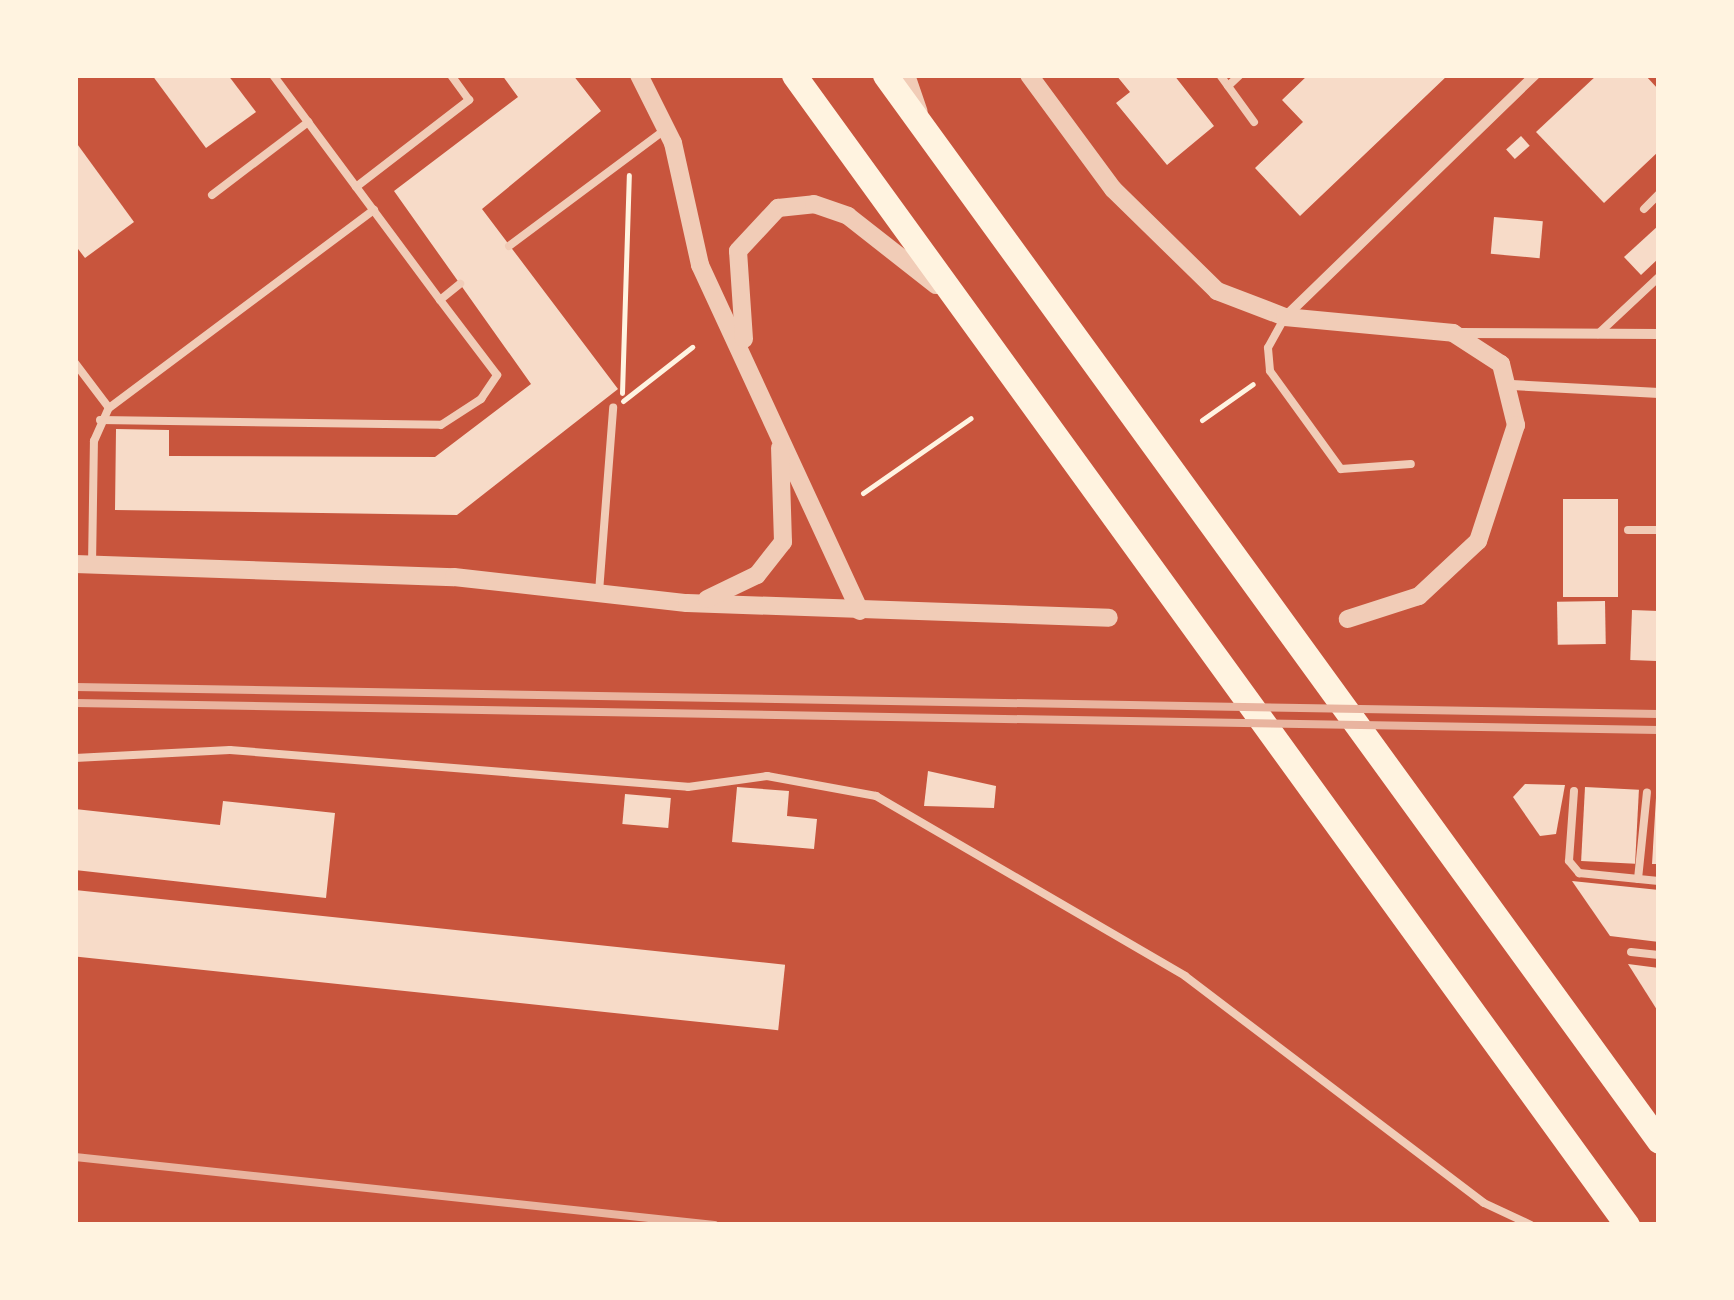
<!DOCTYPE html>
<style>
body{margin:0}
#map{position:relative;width:1734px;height:1300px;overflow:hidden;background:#c8553d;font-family:"PT Sans",sans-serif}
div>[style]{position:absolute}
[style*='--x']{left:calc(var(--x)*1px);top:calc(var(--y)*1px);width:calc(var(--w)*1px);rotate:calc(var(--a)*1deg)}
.building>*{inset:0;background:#f7dbc8;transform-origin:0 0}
.path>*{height:5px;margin:-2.5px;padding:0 2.5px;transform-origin:2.5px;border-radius:2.5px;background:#fff3e0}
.service>*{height:8px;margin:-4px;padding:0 4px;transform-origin:4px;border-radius:4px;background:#f1ccb7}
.minor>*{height:10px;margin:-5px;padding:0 5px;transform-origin:5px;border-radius:5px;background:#f1ccb7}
.tertiary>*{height:18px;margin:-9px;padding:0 9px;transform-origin:9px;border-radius:9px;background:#f1ccb7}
.primary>*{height:25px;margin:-12.5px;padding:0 12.5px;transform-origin:12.5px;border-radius:12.5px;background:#fff3e0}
.rail>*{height:8px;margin:-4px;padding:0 4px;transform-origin:4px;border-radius:4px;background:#e9b49f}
span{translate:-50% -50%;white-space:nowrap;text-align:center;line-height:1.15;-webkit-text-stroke:9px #fff3e0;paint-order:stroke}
.frame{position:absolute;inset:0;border:78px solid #fff3e0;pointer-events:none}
</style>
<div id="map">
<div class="building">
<i style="clip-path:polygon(152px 75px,228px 75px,256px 112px,206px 148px)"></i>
<i style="clip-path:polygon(502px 75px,573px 75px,601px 111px,482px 209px,618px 389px,457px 515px,115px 510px,116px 429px,169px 430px,169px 456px,435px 457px,531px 384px,394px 191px,518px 97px)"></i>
<i style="clip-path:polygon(1116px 75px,1174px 75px,1214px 126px,1167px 165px,1116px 103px,1130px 92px)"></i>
<i style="clip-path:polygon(1308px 75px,1448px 75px,1300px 216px,1255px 168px,1303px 122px,1282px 100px)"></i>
<i style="clip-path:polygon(1597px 75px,1645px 75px,1659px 90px,1659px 151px,1604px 203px,1536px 132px)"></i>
<i style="left:1521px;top:136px;width:13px;height:20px;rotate:48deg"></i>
<i style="clip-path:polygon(75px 141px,134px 222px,85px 258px,75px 245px)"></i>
<i style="left:1494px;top:217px;width:49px;height:37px;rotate:5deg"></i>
<i style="clip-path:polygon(1659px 225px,1659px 258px,1641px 275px,1624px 257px)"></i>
<i style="left:1563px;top:499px;width:55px;height:98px"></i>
<i style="left:1605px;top:601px;width:43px;height:48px;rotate:89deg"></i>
<i style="left:1632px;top:610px;width:27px;height:50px;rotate:2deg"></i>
<i style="clip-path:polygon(928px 771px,996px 786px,994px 808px,924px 806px)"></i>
<i style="clip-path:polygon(1525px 784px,1565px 785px,1556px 834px,1540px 836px,1513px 797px)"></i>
<i style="clip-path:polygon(737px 787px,789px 791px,787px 816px,817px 819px,814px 849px,732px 842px)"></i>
<i style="left:1585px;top:787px;width:54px;height:74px;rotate:3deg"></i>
<i style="left:625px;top:794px;width:46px;height:30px;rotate:5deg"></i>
<i style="clip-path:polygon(1656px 798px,1659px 798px,1659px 864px,1652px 864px)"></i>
<i style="clip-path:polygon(223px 801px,335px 813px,326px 898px,75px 870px,75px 809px,220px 825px)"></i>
<i style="clip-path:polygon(1572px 881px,1659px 890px,1659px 942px,1610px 936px)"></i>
<i style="left:75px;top:890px;width:714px;height:66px;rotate:6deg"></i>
<i style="clip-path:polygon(1628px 964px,1659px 968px,1659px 1013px)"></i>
</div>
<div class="path">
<i style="--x:622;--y:393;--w:218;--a:-88.2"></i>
<i style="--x:623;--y:401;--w:88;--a:-38"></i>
<i style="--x:1202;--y:420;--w:62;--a:-35.2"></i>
<i style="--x:863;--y:493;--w:131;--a:-34.8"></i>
</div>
<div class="service">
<i style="--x:273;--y:75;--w:280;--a:53.4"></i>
<i style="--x:440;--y:300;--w:26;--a:-39"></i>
<i style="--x:1220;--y:75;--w:58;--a:54.1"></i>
<i style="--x:1228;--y:86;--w:16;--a:-43"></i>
<i style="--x:356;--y:187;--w:143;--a:-37.6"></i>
<i style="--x:469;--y:100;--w:31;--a:-126"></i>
<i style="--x:212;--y:195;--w:121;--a:-37.2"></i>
<i style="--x:1644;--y:209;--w:21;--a:-45"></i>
<i style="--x:509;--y:246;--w:196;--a:-36.7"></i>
<i style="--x:1285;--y:317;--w:35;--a:119"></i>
<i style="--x:1268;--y:348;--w:23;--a:85"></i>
<i style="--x:1270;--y:371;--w:121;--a:54.1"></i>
<i style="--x:1341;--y:469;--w:70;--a:-4.1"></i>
<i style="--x:1598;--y:334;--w:83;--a:-43.1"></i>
<i style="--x:75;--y:363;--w:56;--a:52.9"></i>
<i style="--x:100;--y:420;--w:341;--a:0.8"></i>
<i style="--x:441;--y:425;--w:48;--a:-33"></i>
<i style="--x:481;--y:399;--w:29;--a:-56"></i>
<i style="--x:497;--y:375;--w:94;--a:-127.2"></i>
<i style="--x:1628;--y:530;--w:31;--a:0"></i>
<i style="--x:92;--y:565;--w:124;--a:-89.1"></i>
<i style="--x:94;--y:441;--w:36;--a:-66"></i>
<i style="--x:109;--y:408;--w:331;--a:-36.8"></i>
<i style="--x:599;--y:592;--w:185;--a:-85.6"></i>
<i style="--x:75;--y:758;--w:155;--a:-3"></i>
<i style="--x:230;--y:750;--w:459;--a:4.6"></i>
<i style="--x:688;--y:787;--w:80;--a:-7.9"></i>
<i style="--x:767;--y:776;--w:111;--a:10.4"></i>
<i style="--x:876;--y:796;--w:358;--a:30.2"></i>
<i style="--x:1185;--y:976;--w:375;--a:37.2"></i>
<i style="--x:1484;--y:1203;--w:52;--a:25.1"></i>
<i style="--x:1574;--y:791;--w:70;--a:94.1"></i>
<i style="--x:1569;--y:861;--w:16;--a:50"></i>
<i style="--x:1579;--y:873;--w:80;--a:5.7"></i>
<i style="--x:1638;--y:879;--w:87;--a:-84.1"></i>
<i style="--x:1631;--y:952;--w:28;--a:6"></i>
</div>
<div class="minor">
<i style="--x:1285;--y:317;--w:348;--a:-44.1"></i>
<i style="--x:1459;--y:333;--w:200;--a:0.3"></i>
<i style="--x:1512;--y:385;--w:147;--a:3.1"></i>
</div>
<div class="tertiary">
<i style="--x:639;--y:75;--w:76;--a:63.4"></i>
<i style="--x:673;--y:143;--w:125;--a:77.5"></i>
<i style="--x:700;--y:265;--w:381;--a:65.2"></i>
<i style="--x:906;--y:75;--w:39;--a:71"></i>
<i style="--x:1029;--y:75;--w:142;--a:53.6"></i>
<i style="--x:1113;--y:189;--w:146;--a:44.4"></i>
<i style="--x:1217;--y:291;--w:73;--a:20.9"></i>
<i style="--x:1285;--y:317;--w:169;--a:5.4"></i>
<i style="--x:1453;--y:333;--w:57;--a:32.9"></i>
<i style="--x:1501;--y:364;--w:63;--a:76.2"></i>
<i style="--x:1516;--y:425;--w:122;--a:108.1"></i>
<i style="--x:1478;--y:541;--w:81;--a:137"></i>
<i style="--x:1419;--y:596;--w:75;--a:162.1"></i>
<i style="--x:744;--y:339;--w:88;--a:-93.9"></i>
<i style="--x:738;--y:251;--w:59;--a:-47.1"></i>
<i style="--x:778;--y:208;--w:36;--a:-6"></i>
<i style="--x:814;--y:204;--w:36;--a:19"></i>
<i style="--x:848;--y:216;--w:112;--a:38.1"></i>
<i style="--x:75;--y:564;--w:379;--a:2"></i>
<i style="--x:454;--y:577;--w:234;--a:6.4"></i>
<i style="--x:687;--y:603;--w:422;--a:2"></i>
<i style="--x:707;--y:599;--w:55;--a:-25.6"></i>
<i style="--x:757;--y:575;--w:42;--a:-51.8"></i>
<i style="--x:783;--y:542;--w:94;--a:-91.8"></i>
</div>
<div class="primary">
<i style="--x:794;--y:75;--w:1420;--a:54.08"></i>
<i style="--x:885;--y:75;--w:1317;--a:54.02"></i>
</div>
<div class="rail">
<i style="--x:75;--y:687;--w:1584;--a:0.98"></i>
<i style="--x:75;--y:703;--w:1584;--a:0.98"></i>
<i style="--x:75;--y:1157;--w:643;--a:6.07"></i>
</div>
<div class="frame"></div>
</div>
